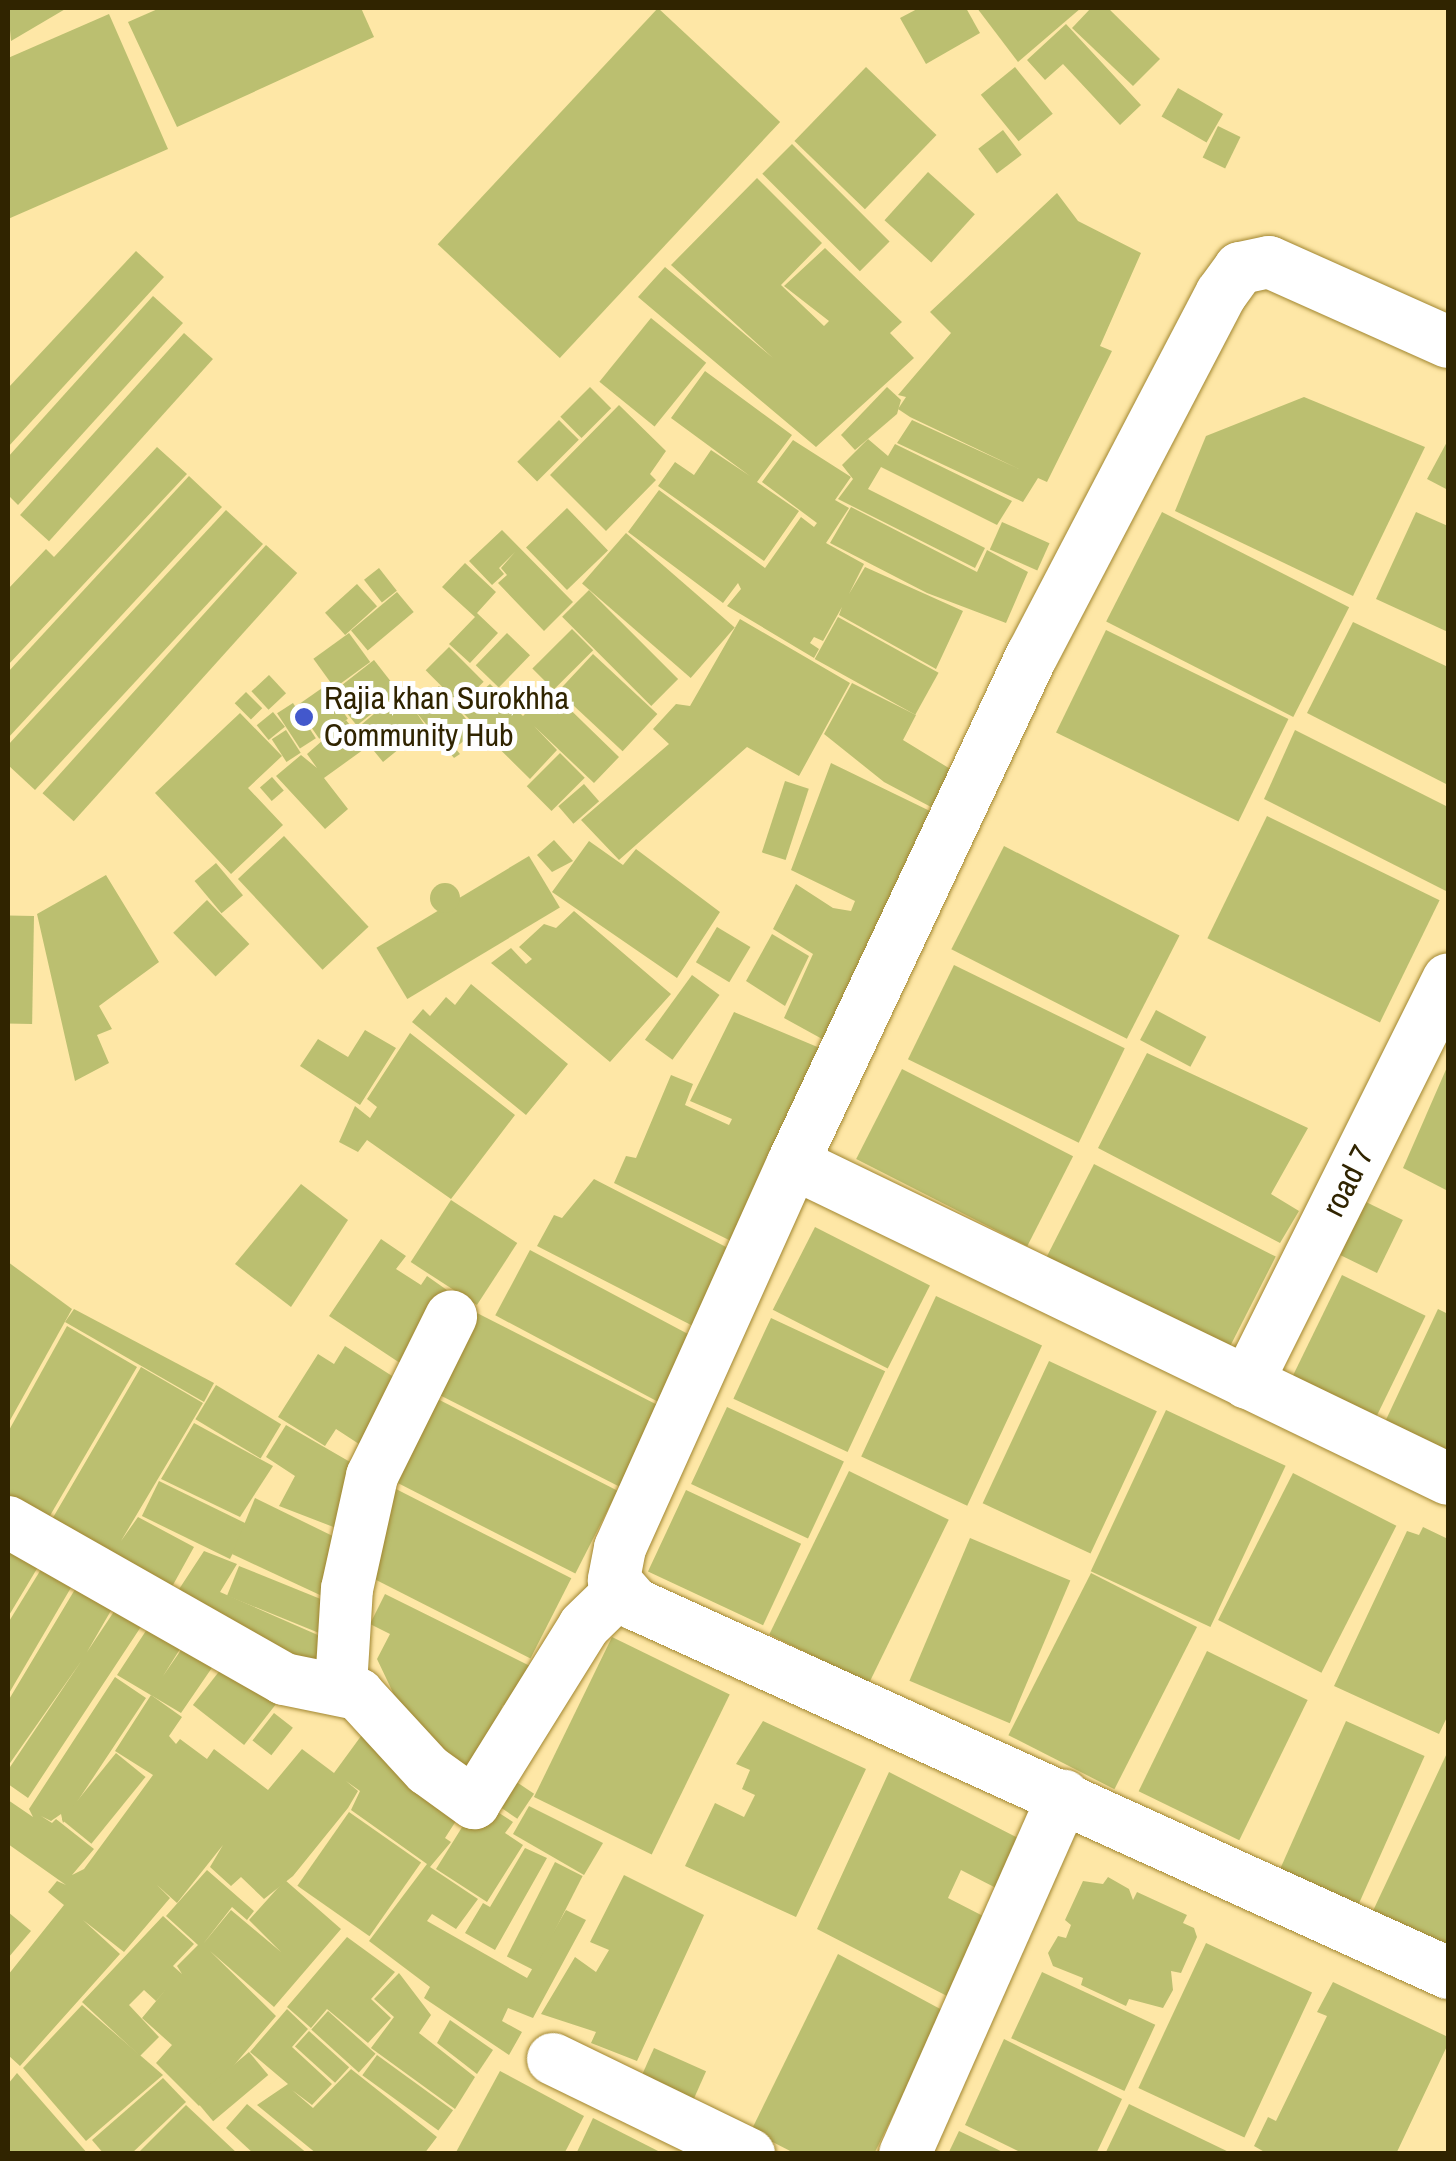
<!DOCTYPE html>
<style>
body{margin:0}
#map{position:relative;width:1456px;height:2161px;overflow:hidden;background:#fee7a6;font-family:"Archivo Narrow",sans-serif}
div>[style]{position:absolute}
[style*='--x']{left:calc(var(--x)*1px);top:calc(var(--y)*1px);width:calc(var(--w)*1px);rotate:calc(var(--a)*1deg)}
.building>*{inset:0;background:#bbbf70;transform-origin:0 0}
.round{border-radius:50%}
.roads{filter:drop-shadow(0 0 2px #a18630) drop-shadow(0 0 2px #a18630)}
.street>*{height:52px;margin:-26px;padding:0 26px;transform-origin:26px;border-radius:26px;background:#fff}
.dots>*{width:28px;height:28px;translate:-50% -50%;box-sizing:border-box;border:5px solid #fff;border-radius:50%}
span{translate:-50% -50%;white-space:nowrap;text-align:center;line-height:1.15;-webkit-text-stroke:10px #fff;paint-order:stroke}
.poi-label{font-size:32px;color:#302400}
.left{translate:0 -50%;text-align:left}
.street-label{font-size:32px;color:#302400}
.frame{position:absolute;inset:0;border:10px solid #302400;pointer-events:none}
</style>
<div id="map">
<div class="building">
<i style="clip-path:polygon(8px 8px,67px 8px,11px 41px)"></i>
<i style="clip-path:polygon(160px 8px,361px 8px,374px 37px,177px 127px,128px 22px)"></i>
<i style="left:658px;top:8px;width:167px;height:323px;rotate:43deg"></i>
<i style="clip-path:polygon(919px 8px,966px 8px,980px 33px,926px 64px,900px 18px)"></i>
<i style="clip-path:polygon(977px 8px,1081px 8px,1018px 62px)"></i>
<i style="clip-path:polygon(1091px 8px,1108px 8px,1160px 59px,1133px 86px,1072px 28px)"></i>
<i style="clip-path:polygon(109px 14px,168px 149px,8px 219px,8px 58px)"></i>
<i style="clip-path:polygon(1066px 24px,1141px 105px,1120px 125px,1063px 64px,1045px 80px,1027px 60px)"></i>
<i style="left:866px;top:67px;width:98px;height:103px;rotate:44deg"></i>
<i style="left:1015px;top:67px;width:60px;height:44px;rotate:51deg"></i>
<i style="left:1178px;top:88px;width:52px;height:33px;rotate:30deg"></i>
<i style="left:1218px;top:126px;width:25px;height:35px;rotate:26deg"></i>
<i style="left:1003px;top:130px;width:31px;height:31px;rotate:53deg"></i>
<i style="left:792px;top:144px;width:138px;height:42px;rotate:45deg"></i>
<i style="left:928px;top:172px;width:63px;height:65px;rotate:42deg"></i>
<i style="clip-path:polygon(757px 178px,822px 243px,781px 285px,824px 326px,829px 321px,784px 286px,825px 248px,902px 322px,890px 333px,914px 358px,816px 447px,638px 297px,665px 267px,773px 358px,671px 265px)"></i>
<i style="clip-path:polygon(1057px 193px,1078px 221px,1141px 253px,1100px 346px,1112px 351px,1047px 482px,1038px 478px,1023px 502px,897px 443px,912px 420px,1019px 469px,910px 417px,898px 409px,906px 397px,898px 395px,951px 333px,930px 312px)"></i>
<i style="clip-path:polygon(136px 251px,164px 277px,8px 447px,8px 388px)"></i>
<i style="clip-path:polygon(153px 296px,183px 323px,18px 505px,8px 495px,8px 457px)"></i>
<i style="left:651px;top:318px;width:71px;height:82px;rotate:39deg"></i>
<i style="left:184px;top:333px;width:39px;height:245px;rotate:42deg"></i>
<i style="clip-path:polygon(705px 371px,792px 435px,757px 482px,799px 511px,764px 561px,658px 486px,675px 462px,694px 475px,711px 450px,750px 476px,671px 418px)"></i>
<i style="left:590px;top:387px;width:30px;height:42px;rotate:45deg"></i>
<i style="clip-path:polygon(887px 387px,901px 400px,897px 414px,855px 450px,841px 435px)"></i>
<i style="clip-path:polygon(1304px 397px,1425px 447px,1353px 596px,1175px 511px,1206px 436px)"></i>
<i style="clip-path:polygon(619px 405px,666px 451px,650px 474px,656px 480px,606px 531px,550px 475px)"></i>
<i style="left:559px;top:420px;width:28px;height:59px;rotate:45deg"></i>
<i style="clip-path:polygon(868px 439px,888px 456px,895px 444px,1012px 501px,997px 525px,881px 467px,868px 489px,985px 548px,975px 568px,838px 499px,853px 479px,842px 465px)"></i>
<i style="clip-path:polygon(793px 440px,851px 477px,835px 500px,849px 508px,826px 543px,864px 564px,849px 594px,865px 567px,963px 611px,936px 669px,839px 615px,842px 607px,823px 641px,814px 637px,810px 643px,819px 649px,814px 658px,727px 606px,741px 589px,738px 583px,723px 603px,628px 532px,659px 490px,765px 568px,801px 517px,814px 527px,817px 523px,762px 482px)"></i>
<i style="clip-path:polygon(1448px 440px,1448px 490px,1427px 479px)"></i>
<i style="clip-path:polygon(157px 447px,187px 474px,8px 665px,8px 589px,46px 549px,54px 557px)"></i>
<i style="clip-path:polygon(189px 476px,222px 507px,8px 738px,8px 672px)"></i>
<i style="clip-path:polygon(851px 507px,977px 572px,987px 550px,1028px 572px,1006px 623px,927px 593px,830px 543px)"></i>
<i style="left:567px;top:508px;width:59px;height:57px;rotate:46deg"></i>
<i style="clip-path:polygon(226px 510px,263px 544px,35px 790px,8px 765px,8px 745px)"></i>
<i style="left:1162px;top:512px;width:210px;height:123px;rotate:27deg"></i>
<i style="clip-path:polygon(1416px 512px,1448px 526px,1448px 632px,1376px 599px)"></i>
<i style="left:1002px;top:522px;width:52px;height:30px;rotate:24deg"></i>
<i style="clip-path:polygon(502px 530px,573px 602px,544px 631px,498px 583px,507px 575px,501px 568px,515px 552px,499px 568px,504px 574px,492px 585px,469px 561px)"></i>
<i style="left:626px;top:533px;width:144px;height:67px;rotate:41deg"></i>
<i style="left:266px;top:545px;width:42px;height:334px;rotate:42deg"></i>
<i style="clip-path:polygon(465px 563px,496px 592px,477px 613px,498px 633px,470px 663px,449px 644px,475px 617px,442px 587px)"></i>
<i style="left:379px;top:568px;width:29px;height:19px;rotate:52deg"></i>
<i style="left:357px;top:584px;width:30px;height:43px;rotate:48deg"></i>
<i style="left:589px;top:590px;width:126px;height:38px;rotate:45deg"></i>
<i style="left:397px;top:592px;width:26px;height:60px;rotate:50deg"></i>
<i style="left:838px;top:617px;width:115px;height:48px;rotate:29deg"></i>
<i style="clip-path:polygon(740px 619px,850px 683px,799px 776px,747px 747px,619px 860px,581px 820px,669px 744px,653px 729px,676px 704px,690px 706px)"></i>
<i style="clip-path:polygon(1353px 622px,1448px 667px,1448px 785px,1307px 713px)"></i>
<i style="left:572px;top:629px;width:30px;height:56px;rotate:45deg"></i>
<i style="left:1106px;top:630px;width:203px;height:114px;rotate:26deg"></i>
<i style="left:349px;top:633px;width:36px;height:44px;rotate:54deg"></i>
<i style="left:507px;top:633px;width:32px;height:45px;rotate:44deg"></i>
<i style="left:449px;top:647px;width:49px;height:33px;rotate:45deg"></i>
<i style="left:593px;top:654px;width:88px;height:51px;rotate:43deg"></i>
<i style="left:374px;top:660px;width:41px;height:54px;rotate:52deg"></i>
<i style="left:269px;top:675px;width:25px;height:24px;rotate:47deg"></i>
<i style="clip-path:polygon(852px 683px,916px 715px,903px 740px,952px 770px,931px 807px,884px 782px,824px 734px)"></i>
<i style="clip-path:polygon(490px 684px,523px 716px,549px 689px,619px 757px,594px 783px,534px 726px,557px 750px,530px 779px,460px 710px)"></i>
<i style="left:325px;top:686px;width:40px;height:35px;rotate:55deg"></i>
<i style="clip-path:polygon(439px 686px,476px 731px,455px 748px,460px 754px,454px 758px,416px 712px,426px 727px,383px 762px,356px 729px,399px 693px,412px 709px)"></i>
<i style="left:246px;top:692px;width:23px;height:16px;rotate:45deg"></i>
<i style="left:293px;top:703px;width:42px;height:19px;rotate:57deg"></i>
<i style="left:273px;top:712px;width:19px;height:21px;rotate:51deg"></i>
<i style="clip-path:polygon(240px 713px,282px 756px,248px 788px,283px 825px,231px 874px,155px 793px)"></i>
<i style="clip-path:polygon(346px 720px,367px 747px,324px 778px,348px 809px,325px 829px,276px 776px,301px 755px,317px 768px,307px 754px)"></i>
<i style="left:286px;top:730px;width:27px;height:17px;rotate:57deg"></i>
<i style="clip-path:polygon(1295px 730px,1448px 807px,1446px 891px,1264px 799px)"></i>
<i style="left:560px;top:753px;width:35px;height:47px;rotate:45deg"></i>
<i style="clip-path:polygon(831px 763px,932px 812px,824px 1040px,784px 1018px,813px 954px,773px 929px,796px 884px,833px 908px,851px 911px,855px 901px,791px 870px)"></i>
<i style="left:272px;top:777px;width:18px;height:16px;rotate:49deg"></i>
<i style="left:785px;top:781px;width:25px;height:75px;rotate:18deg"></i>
<i style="left:584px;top:784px;width:23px;height:34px;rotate:49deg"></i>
<i style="left:1267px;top:816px;width:192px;height:136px;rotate:26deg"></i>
<i style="left:284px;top:836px;width:124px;height:63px;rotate:47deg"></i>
<i style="clip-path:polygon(554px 840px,573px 861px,552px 872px,537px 855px)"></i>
<i style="clip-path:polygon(589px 841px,623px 865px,636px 849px,720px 912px,677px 978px,552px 892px)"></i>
<i style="left:1004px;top:846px;width:197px;height:116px;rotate:27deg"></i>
<i style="left:529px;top:856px;width:60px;height:178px;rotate:59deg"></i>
<i style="left:216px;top:863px;width:42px;height:28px;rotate:50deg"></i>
<i style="clip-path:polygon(106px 875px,159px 962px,99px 1006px,112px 1029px,97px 1035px,109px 1063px,75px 1081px,37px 914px)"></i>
<i class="round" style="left:430px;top:883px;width:30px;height:30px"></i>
<i style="left:207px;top:900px;width:61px;height:47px;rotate:46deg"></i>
<i style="clip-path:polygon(574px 911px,671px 994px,610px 1062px,491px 963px,511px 948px,526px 964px,532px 959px,519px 947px,544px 924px,556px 928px)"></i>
<i style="left:34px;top:916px;width:108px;height:26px;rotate:91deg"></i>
<i style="left:717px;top:927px;width:39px;height:41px;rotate:31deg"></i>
<i style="clip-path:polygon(772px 934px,809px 956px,785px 1006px,746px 981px)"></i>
<i style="left:954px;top:965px;width:190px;height:105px;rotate:26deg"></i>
<i style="left:692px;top:975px;width:34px;height:80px;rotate:36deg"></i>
<i style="clip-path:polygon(471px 984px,568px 1064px,526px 1115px,412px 1022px,423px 1009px,430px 1016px,446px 997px,455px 1005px)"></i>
<i style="left:1156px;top:1010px;width:57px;height:34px;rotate:28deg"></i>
<i style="clip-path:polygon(734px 1012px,827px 1051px,737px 1244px,614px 1183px,626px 1156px,636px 1158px,671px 1075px,693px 1084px,685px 1105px,729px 1125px,732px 1119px,690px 1101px)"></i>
<i style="clip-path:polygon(365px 1030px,396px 1048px,360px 1105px,300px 1066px,318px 1039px,348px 1057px)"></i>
<i style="clip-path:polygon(410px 1033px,515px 1115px,451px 1199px,367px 1140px,358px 1152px,339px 1142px,355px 1106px,370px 1118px,377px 1107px,367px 1099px)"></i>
<i style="clip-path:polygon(1147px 1053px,1308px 1128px,1271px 1194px,1299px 1211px,1280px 1243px,1098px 1148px)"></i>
<i style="clip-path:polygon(1448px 1065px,1448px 1191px,1403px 1168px)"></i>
<i style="left:902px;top:1069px;width:192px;height:101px;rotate:27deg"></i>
<i style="left:1094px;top:1164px;width:204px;height:107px;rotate:27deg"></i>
<i style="clip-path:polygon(594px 1179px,728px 1248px,700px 1320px,691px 1325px,537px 1246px,554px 1215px,562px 1218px)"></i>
<i style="clip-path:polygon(301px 1184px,348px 1220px,291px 1307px,235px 1264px)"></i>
<i style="left:451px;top:1200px;width:79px;height:74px;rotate:33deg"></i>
<i style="left:1366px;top:1202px;width:41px;height:59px;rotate:26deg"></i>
<i style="left:815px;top:1227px;width:129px;height:93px;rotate:27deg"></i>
<i style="clip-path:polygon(381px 1239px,406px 1256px,396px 1269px,421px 1285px,427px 1276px,454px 1295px,406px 1367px,329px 1316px)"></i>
<i style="left:530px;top:1250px;width:188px;height:74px;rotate:28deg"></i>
<i style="clip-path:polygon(8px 1262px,72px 1309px,8px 1424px)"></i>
<i style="left:1342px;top:1275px;width:93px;height:116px;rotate:26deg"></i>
<i style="left:936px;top:1296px;width:117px;height:177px;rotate:25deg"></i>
<i style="clip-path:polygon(74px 1309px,214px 1383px,204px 1402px,65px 1322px)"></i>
<i style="clip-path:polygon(1438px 1309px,1448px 1314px,1448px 1458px,1384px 1424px)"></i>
<i style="left:477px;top:1313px;width:207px;height:90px;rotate:27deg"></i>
<i style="left:771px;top:1318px;width:126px;height:89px;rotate:25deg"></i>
<i style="clip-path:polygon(67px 1326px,137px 1367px,41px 1531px,8px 1512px,8px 1432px)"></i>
<i style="clip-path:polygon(345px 1346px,400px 1381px,359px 1444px,336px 1429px,325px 1446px,278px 1417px,318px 1354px,334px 1364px)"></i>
<i style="left:1049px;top:1361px;width:119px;height:157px;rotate:25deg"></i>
<i style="clip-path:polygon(141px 1367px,203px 1403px,121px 1541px,138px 1517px,194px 1547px,163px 1603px,44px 1533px)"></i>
<i style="left:216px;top:1385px;width:76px;height:40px;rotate:31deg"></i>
<i style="left:418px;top:1389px;width:224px;height:93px;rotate:27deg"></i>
<i style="left:727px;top:1407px;width:129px;height:85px;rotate:25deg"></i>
<i style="left:1166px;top:1410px;width:132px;height:178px;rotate:25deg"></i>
<i style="clip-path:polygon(194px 1423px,273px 1466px,240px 1517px,161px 1479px)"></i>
<i style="clip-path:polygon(286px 1425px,364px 1470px,349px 1533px,279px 1506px,295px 1476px,266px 1457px)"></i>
<i style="left:849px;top:1471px;width:111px;height:182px;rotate:26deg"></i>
<i style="left:1293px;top:1473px;width:116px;height:165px;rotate:27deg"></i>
<i style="left:159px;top:1481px;width:98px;height:39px;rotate:26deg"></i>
<i style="left:394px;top:1488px;width:199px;height:90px;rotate:27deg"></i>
<i style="left:686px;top:1490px;width:127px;height:90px;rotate:25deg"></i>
<i style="clip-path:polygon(255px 1498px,347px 1543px,335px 1602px,232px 1554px)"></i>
<i style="clip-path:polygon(1423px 1527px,1448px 1539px,1448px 1715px,1439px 1734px,1334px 1686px,1407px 1531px,1419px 1535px)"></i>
<i style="clip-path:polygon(8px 1531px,47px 1552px,8px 1617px)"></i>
<i style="left:970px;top:1538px;width:109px;height:155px;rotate:23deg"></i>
<i style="clip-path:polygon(204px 1551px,237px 1564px,220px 1592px,336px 1643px,320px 1680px,168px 1606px)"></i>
<i style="clip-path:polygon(51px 1553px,79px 1574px,8px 1695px,8px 1623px)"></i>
<i style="left:239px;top:1566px;width:100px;height:32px;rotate:22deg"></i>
<i style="left:1091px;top:1573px;width:119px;height:182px;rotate:27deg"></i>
<i style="clip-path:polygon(83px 1576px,120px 1595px,87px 1652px,123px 1598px,150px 1613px,28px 1798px,8px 1784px,8px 1770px,82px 1660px,8px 1766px,8px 1701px)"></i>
<i style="clip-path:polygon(385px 1594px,530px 1666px,510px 1708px,503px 1705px,471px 1782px,424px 1749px,431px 1735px,407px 1722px,377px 1659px,390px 1634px,370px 1624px)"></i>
<i style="clip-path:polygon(155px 1617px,187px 1638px,163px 1676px,190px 1637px,220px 1656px,181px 1713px,117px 1675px)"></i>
<i style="left:612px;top:1637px;width:131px;height:178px;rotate:26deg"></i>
<i style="left:1207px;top:1651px;width:112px;height:156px;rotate:26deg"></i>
<i style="left:228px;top:1660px;width:65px;height:57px;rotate:38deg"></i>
<i style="clip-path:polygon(115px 1677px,146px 1698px,63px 1823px,61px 1814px,51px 1821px,41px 1816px,52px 1823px,56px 1819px,94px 1849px,72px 1875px,84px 1869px,153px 1775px,115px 1751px,151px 1695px,182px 1717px,169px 1736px,176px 1744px,180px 1739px,207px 1759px,214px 1749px,268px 1790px,302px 1749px,334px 1773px,364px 1732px,463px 1810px,445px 1838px,451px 1842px,430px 1867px,478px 1899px,456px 1929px,432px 1914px,427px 1921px,527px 1978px,566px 1910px,586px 1920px,533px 2018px,508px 2008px,502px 2021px,522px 2032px,509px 2055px,424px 1998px,430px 1987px,369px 1941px,427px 1864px,351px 1810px,360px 1791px,346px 1781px,358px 1791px,348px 1808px,293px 1876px,264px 1899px,241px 1877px,231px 1886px,210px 1867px,223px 1845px,177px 1903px,157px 1885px,170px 1898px,124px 1952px,83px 1920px,120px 1954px,20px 2066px,8px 2055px,8px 1975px,64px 1905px,48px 1892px,57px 1881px,66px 1885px,8px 1844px,8px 1800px,33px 1817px,29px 1809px)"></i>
<i style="left:274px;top:1713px;width:24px;height:35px;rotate:38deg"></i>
<i style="clip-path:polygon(763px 1721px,866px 1769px,796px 1917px,685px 1866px,715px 1803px,744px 1817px,755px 1795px,742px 1789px,750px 1770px,736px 1764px)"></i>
<i style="left:1346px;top:1721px;width:86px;height:171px;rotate:24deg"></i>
<i style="clip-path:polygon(1448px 1751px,1448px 1948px,1372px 1913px)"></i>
<i style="left:116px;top:1753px;width:38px;height:86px;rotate:39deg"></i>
<i style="clip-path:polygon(889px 1772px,1018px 1838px,996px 1888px,961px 1870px,948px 1898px,983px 1916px,947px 1996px,817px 1929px)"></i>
<i style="left:515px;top:1781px;width:23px;height:30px;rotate:34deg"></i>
<i style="clip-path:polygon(479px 1800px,513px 1822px,505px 1833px,523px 1845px,487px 1902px,436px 1869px)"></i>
<i style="clip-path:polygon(529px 1806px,603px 1843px,584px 1875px,513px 1834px)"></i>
<i style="left:349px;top:1812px;width:88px;height:90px;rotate:35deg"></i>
<i style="clip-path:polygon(525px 1848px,547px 1858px,495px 1950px,465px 1933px,483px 1903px,490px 1907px)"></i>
<i style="left:555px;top:1862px;width:31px;height:106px;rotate:27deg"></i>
<i style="clip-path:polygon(207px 1870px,254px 1911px,247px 1920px,232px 1907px,203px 1944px,231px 1910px,281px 1952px,249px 1920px,285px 1880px,341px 1929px,274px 2007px,210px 1951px,276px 2016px,199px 2106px,156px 2063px,172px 2045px,142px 2018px,167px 1988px,156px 2001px,144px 1990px,129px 2005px,159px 2037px,140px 2056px,82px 2002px,163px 1916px,194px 1944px,173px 1966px,182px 1974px,177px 1966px,198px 1945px,166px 1916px)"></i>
<i style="clip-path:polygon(624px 1875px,704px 1915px,637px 2061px,591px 2043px,596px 2032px,541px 2014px,575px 1957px,596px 1972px,609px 1950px,590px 1942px)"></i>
<i style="clip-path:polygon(1108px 1877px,1129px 1889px,1133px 1900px,1137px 1892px,1187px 1915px,1183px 1923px,1194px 1928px,1197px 1937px,1181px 1973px,1171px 1971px,1173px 1990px,1163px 2008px,1129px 1999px,1126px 2006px,1081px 1985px,1083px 1978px,1053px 1966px,1048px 1953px,1058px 1936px,1066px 1938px,1071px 1925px,1065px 1920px,1083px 1881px,1103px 1884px)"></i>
<i style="clip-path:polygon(8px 1912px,31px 1931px,8px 1958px)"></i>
<i style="clip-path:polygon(347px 1937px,395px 1972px,371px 1999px,391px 2018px,368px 2043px,327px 2009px,311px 2028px,287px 2007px)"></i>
<i style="left:1206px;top:1943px;width:117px;height:160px;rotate:25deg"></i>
<i style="clip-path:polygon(838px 1954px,944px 2011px,874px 2154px,796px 2154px,751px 2131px)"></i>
<i style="left:1042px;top:1972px;width:125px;height:73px;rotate:25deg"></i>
<i style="clip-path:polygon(399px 1973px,431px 2015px,419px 2033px,475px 2077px,455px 2109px,371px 2048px,394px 2017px,374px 1999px)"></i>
<i style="clip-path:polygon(1333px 1982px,1448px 2037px,1448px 2044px,1396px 2154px,1268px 2154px,1254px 2146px,1268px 2117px,1276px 2121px,1327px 2016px,1317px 2012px)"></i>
<i style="clip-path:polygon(82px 2005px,163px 2075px,86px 2141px,23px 2068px)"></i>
<i style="clip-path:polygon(287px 2009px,308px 2029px,292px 2047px,332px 2084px,312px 2105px,292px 2090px,313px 2108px,351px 2069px,437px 2137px,424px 2154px,317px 2154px,257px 2105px,288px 2084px,250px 2052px)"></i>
<i style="left:328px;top:2011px;width:64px;height:25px;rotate:42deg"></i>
<i style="clip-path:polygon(450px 2020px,493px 2050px,477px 2074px,437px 2043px)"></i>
<i style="left:309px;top:2031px;width:54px;height:21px;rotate:42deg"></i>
<i style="clip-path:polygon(1004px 2039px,1122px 2099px,1096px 2154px,1024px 2154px,965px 2125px)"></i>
<i style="left:654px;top:2048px;width:57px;height:35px;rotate:24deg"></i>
<i style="left:249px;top:2052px;width:30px;height:72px;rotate:50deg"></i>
<i style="left:377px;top:2055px;width:94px;height:25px;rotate:36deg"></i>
<i style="clip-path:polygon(500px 2071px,584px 2116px,564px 2154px,455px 2154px)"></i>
<i style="clip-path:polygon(17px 2073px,88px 2154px,8px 2154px,8px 2084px)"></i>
<i style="clip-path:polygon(163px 2078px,186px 2102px,131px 2154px,104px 2154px,92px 2140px)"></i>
<i style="clip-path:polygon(247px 2104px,308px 2154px,254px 2154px,226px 2128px)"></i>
<i style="clip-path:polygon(1129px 2104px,1233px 2154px,1105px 2154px)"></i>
<i style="clip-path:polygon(186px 2105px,238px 2154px,137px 2154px)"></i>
<i style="clip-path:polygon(593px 2118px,664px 2154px,576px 2154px)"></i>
<i style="clip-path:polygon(959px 2131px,1007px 2154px,948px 2154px)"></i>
</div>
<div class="roads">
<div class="street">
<i style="--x:1448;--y:342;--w:196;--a:-155.9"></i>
<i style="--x:1269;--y:262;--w:30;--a:168"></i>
<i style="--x:1240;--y:268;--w:32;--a:126"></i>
<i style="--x:1221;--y:294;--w:407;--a:117.6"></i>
<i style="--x:1032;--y:655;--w:561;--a:115.2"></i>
<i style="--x:793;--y:1163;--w:422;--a:114.2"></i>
<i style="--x:620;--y:1548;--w:33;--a:101"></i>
<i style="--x:614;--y:1580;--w:32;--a:49"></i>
<i style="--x:635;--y:1604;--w:893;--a:24.41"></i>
<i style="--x:793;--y:1163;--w:727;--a:25.75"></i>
<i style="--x:1247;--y:1383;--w:451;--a:-63.5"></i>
<i style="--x:8;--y:1522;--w:318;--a:29.6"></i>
<i style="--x:284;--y:1679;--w:76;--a:11.5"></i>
<i style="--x:358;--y:1694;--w:103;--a:47.4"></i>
<i style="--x:428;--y:1770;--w:57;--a:35.7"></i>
<i style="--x:474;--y:1803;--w:208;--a:-58.1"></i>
<i style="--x:584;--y:1626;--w:50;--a:-44.2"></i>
<i style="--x:341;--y:1686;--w:97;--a:-86.5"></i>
<i style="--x:347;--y:1589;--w:116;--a:-77.5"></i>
<i style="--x:372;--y:1476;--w:178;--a:-63.6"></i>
<i style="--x:553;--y:2059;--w:218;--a:25.9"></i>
<i style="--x:905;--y:2154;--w:392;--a:-66.1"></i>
</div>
</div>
<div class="dots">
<i style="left:304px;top:717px;background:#4358cc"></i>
</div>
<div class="poi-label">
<span class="left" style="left:324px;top:717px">Rajia khan Surokhha<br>Community Hub</span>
</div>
<div class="street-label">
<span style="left:1348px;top:1181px;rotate:-63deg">road 7</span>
</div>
<div class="frame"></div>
</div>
